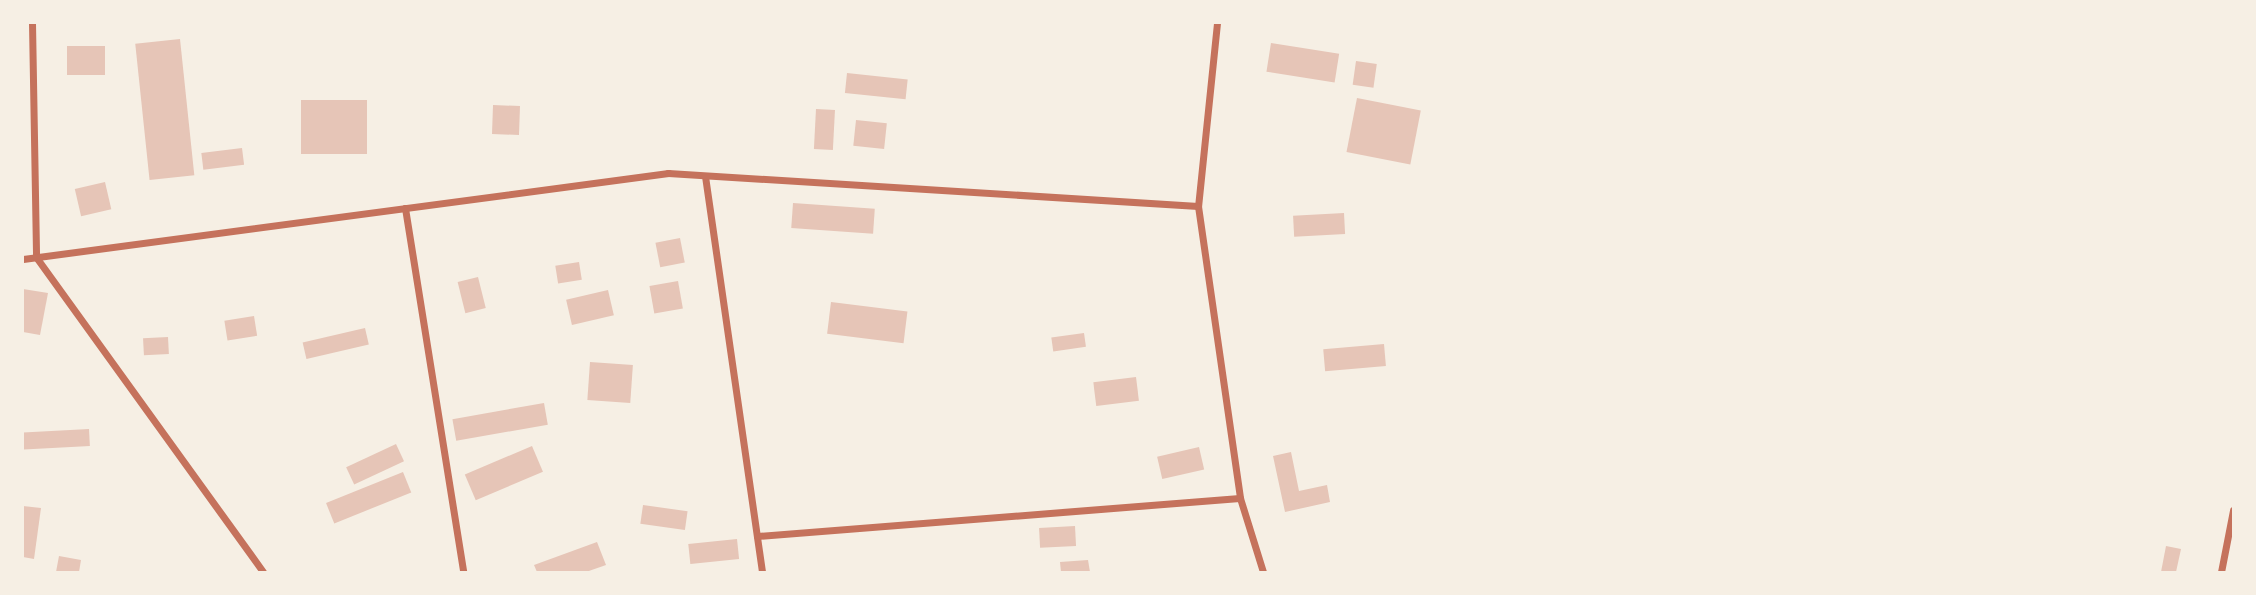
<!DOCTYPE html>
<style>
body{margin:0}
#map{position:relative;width:2256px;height:595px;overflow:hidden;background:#f6efe4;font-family:Poppins,sans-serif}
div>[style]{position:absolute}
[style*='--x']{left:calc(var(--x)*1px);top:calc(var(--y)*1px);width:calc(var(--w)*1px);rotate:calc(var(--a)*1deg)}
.building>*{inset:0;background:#e6c5b7;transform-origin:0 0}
.minor>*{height:7px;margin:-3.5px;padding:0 3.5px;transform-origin:3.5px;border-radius:3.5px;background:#c5725c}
span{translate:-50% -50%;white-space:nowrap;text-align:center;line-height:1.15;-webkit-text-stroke:5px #f6efe4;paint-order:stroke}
.frame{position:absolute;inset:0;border:24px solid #f6efe4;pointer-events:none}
</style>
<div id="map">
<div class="building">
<i style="left:180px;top:39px;width:137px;height:45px;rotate:84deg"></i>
<i style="left:1271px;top:43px;width:69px;height:29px;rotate:9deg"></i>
<i style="left:67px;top:46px;width:38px;height:29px"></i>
<i style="left:1356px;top:61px;width:21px;height:24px;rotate:8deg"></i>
<i style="left:847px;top:73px;width:61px;height:20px;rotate:6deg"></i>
<i style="left:1357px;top:98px;width:65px;height:55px;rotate:11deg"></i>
<i style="left:301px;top:100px;width:66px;height:54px"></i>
<i style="left:520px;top:106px;width:29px;height:27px;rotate:92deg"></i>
<i style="left:816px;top:109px;width:19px;height:40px;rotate:3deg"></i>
<i style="left:856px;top:120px;width:31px;height:26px;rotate:6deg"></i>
<i style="left:242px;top:148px;width:17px;height:41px;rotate:83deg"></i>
<i style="left:105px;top:182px;width:28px;height:31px;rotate:77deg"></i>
<i style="left:793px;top:203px;width:82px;height:25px;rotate:4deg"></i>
<i style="left:1344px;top:213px;width:21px;height:51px;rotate:87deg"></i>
<i style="left:680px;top:238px;width:25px;height:25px;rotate:79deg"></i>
<i style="left:579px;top:262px;width:18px;height:24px;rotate:81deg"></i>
<i style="left:478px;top:277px;width:32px;height:21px;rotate:76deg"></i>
<i style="left:678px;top:281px;width:28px;height:29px;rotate:80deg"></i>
<i style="clip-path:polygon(23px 289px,48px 293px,40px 335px,23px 332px)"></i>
<i style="left:608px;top:290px;width:26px;height:43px;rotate:77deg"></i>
<i style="left:831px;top:302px;width:77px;height:32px;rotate:7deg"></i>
<i style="left:254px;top:316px;width:20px;height:30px;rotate:81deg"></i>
<i style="left:365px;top:328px;width:17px;height:64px;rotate:77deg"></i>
<i style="left:1084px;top:333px;width:14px;height:33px;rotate:82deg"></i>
<i style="left:168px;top:337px;width:17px;height:25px;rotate:87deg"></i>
<i style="left:1384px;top:344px;width:22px;height:61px;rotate:85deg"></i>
<i style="left:590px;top:362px;width:43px;height:38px;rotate:4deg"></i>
<i style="left:1136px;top:377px;width:24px;height:43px;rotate:83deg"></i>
<i style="left:544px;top:403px;width:22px;height:93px;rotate:80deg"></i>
<i style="left:89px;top:429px;width:17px;height:66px;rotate:87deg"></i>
<i style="left:396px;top:444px;width:19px;height:55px;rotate:65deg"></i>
<i style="left:532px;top:446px;width:28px;height:73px;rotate:67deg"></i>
<i style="left:1199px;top:447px;width:23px;height:43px;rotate:77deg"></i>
<i style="clip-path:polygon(1291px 452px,1299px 491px,1327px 485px,1330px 502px,1285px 512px,1273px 456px)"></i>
<i style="left:403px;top:472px;width:22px;height:83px;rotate:68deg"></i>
<i style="left:643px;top:505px;width:45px;height:19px;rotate:8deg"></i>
<i style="clip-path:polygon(23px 506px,41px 508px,34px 559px,23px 557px)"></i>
<i style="left:1075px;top:526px;width:20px;height:36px;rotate:87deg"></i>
<i style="left:737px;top:539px;width:20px;height:49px;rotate:84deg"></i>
<i style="clip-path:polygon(597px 542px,606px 565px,586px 572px,537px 572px,534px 565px)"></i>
<i style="clip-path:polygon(2166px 546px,2181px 549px,2176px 572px,2161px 572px)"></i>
<i style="clip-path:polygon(59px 556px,81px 560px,79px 572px,56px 572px)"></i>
<i style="clip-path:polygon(1088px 560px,1090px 572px,1061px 572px,1060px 562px)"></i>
</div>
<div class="minor">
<i style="--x:32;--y:23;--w:234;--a:89"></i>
<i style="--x:36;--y:257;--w:388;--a:54.2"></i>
<i style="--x:1217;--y:23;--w:184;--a:95.9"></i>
<i style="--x:1198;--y:206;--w:295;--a:81.8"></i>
<i style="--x:1240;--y:498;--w:77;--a:72.7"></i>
<i style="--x:705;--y:176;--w:400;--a:81.8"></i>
<i style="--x:405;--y:208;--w:369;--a:80.9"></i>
<i style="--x:23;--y:259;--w:651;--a:-7.59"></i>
<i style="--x:668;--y:173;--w:531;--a:3.56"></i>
<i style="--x:757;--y:536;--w:484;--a:-4.5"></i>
<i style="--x:2221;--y:572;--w:63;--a:-79"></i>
</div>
<div class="frame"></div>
</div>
